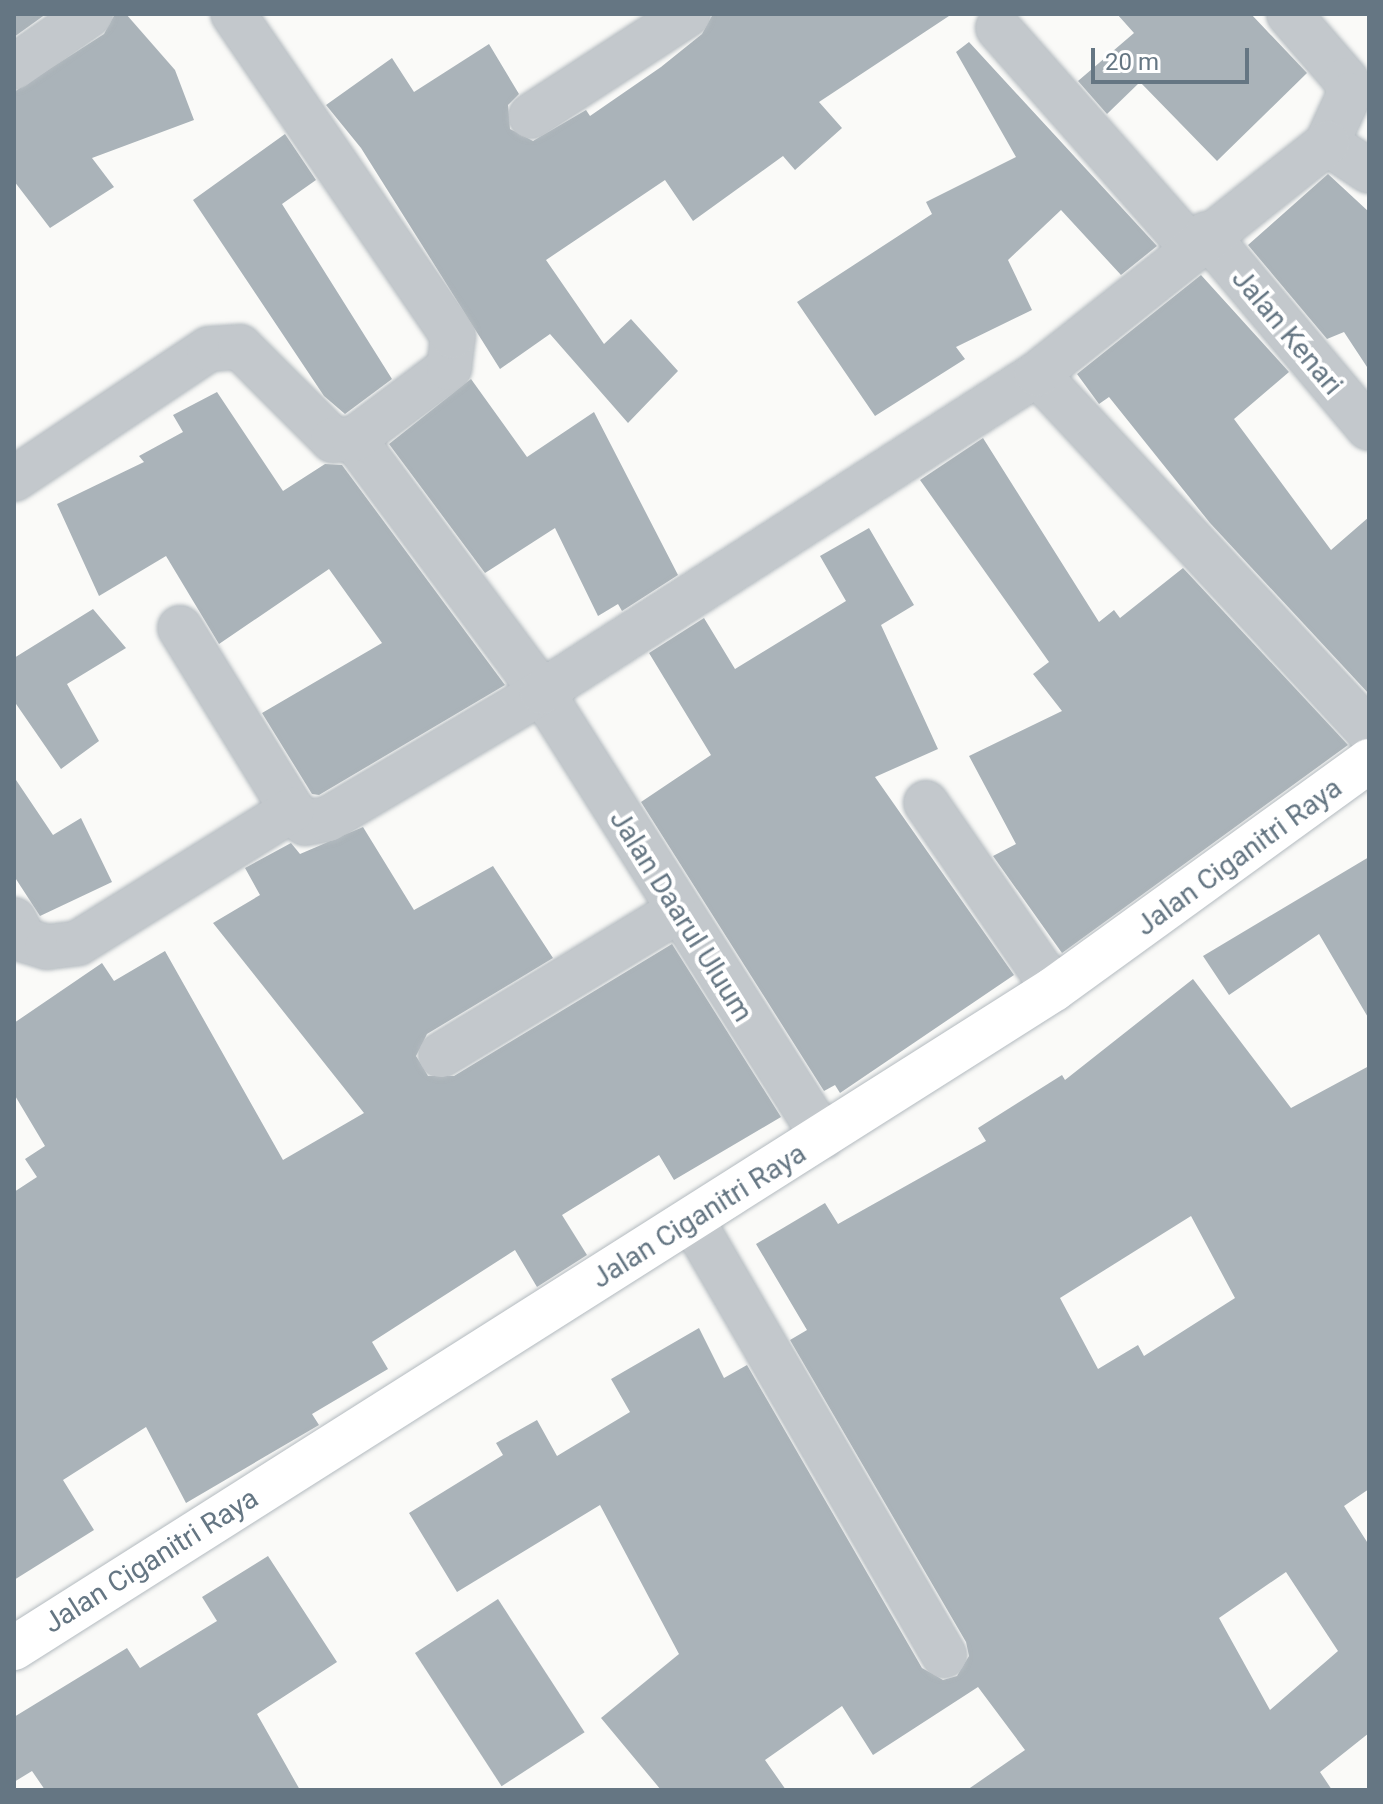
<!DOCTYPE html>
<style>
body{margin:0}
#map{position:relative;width:1383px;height:1804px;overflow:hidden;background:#fafaf8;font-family:Roboto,sans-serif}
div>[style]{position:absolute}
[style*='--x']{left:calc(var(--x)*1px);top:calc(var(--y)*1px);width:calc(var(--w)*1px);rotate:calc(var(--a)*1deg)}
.building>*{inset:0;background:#aab3b9;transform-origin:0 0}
.roads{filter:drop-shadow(0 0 2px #b3babf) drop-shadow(0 0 2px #b3babf)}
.street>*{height:44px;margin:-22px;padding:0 22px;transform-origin:22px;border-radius:22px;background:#c3c8cc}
.secondary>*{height:44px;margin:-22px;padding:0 22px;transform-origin:22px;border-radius:22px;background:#fff}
span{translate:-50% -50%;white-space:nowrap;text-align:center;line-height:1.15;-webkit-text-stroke:8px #fff;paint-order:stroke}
.street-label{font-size:28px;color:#657683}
.frame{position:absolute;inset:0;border:16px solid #657683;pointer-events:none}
.scale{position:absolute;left:1091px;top:48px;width:158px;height:36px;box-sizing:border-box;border:4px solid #657683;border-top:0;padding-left:10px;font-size:24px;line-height:28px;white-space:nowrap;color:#657683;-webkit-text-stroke:6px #fff;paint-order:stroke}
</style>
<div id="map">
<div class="building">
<i style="clip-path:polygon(14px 14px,46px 14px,14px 37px)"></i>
<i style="clip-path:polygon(115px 14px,126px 14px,175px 70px,194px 120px,92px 158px,114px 187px,50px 228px,14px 181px,14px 92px,104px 34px)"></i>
<i style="clip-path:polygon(713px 14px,952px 14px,819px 102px,842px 128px,795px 170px,783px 156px,693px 221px,665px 180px,546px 260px,604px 344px,631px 319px,678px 371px,628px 423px,550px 334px,500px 369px,361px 148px,326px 105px,392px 58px,414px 92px,489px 44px,519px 94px,508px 105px,510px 129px,533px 141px,586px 110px,590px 116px,661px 67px,702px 34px)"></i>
<i style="clip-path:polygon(1117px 14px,1251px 14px,1307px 73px,1217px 161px,1140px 82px,1107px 114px,1078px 81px,1134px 33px)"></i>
<i style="clip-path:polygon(969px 42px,1157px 246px,1121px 275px,1061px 210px,1008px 260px,1032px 310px,956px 347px,965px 359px,875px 416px,797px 302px,932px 214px,926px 202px,1016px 157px,956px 52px)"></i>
<i style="clip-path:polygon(285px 134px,316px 180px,282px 204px,392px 379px,345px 414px,324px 396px,193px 200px)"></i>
<i style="clip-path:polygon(1328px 174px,1369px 212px,1369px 370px,1344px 332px,1327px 339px,1248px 245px)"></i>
<i style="clip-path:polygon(1201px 275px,1289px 372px,1234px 419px,1331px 550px,1369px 517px,1369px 694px,1210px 523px,1109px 397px,1099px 404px,1077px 374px)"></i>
<i style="clip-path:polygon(471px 379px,527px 457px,594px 412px,678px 575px,622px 611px,618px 604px,598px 616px,555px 528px,485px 573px,389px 444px)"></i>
<i style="clip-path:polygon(217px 392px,283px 491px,325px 464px,342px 465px,505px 685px,319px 795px,312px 794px,262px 713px,382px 643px,329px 569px,219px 644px,166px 556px,99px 596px,57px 504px,144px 462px,139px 456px,183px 432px,173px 415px)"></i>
<i style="clip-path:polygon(983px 438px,1099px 622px,1114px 610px,1120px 618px,1183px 568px,1348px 745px,1062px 953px,993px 856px,1016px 844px,969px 756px,1062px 711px,1033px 674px,1049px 662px,920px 480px)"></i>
<i style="clip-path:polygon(869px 528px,914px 605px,881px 625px,938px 749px,875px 777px,1014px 975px,840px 1093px,835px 1085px,824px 1091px,641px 802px,711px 755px,649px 653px,704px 618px,735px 669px,846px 601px,820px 556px)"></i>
<i style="clip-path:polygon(93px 609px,126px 648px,67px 684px,99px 741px,61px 769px,14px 701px,14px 658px)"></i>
<i style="clip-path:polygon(14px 777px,53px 835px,81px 818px,112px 882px,40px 916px,14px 876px)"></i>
<i style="clip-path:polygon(363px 827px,414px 910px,493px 866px,553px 958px,427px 1034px,416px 1056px,428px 1076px,454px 1076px,672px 944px,781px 1117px,674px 1180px,659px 1155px,562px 1215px,587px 1255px,537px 1287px,515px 1250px,372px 1342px,388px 1369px,312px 1414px,319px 1425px,186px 1503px,146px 1427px,63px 1480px,94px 1530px,14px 1580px,14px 1192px,37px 1177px,25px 1159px,45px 1146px,14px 1094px,14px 1023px,102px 963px,114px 981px,165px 951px,283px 1160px,364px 1113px,213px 923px,260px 895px,245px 868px,291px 843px,300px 854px)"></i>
<i style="clip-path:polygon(1369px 857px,1369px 1019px,1319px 934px,1229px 995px,1203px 956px)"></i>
<i style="clip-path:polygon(evenodd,1193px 979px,1291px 1108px,1369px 1066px,1369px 1489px,1344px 1506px,1369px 1545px,1369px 1733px,1320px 1772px,1332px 1790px,967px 1790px,1025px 1750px,978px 1687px,873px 1755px,842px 1706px,765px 1760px,786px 1790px,661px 1790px,601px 1718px,679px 1654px,600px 1505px,457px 1592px,409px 1513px,503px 1455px,496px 1443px,537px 1420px,557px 1456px,630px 1412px,611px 1379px,699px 1328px,724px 1378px,747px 1365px,922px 1668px,943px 1680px,957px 1676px,969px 1656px,966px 1642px,790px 1340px,807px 1330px,756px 1244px,825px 1203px,838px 1224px,986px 1141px,978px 1128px,1062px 1075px,1065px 1080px,1193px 979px,1191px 1216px,1235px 1298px,1144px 1356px,1138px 1345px,1098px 1369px,1060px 1298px,1191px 1216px,1193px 979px,1286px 1572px,1338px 1651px,1270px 1710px,1219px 1618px,1286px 1572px)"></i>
<i style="clip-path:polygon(268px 1556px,337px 1662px,257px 1714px,300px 1790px,45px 1790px,32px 1771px,14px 1782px,14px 1717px,127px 1648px,140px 1668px,217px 1621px,202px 1597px)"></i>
<i style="left:498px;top:1599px;width:159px;height:99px;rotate:57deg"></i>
</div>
<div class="roads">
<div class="street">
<i style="--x:1289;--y:14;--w:87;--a:49.2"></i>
<i style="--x:1346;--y:80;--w:15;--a:79"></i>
<i style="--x:1349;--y:95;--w:53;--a:114.6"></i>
<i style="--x:1327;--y:143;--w:50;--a:33.7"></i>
<i style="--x:998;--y:28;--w:292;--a:48.6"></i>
<i style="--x:14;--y:67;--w:93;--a:-34.9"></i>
<i style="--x:531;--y:116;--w:187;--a:-33"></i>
<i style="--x:1206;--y:234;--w:253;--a:50"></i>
<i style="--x:1037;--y:374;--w:488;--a:47.1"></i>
<i style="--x:354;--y:439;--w:315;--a:53.4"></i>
<i style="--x:542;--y:692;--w:526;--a:57.73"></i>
<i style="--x:14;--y:479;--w:234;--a:-33.7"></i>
<i style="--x:209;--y:349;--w:31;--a:-4"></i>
<i style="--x:240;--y:347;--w:132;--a:45"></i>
<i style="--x:333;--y:440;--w:21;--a:-3"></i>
<i style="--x:354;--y:439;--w:119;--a:-36.8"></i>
<i style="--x:449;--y:368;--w:32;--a:-83"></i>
<i style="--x:453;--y:336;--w:390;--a:-124.3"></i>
<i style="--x:180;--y:628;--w:214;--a:58.4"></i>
<i style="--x:292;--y:810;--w:18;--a:45"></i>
<i style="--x:305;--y:823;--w:23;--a:-10"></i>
<i style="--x:328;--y:819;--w:249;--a:-30.7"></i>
<i style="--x:542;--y:692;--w:588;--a:-32.72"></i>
<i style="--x:1037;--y:374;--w:371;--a:-38.5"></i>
<i style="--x:926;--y:803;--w:226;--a:55.5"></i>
<i style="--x:14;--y:920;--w:22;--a:63"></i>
<i style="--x:24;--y:940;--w:24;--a:17"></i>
<i style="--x:47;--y:947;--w:31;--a:-7"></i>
<i style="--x:78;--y:943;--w:252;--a:-31.9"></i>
<i style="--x:441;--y:1055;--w:274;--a:-31.3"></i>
<i style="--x:692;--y:1220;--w:503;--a:59.92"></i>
</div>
<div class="secondary">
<i style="--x:14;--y:1648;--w:1231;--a:-32.36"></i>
<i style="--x:1054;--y:989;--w:389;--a:-35.9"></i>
</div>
</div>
<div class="street-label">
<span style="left:1287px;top:332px;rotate:50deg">Jalan Kenari</span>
<span style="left:1239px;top:857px;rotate:-36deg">Jalan Ciganitri Raya</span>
<span style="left:681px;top:916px;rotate:58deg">Jalan Daarul Uluum</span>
<span style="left:699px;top:1216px;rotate:-32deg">Jalan Ciganitri Raya</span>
<span style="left:151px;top:1561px;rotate:-32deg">Jalan Ciganitri Raya</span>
</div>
<div class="frame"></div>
<div class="scale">20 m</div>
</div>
